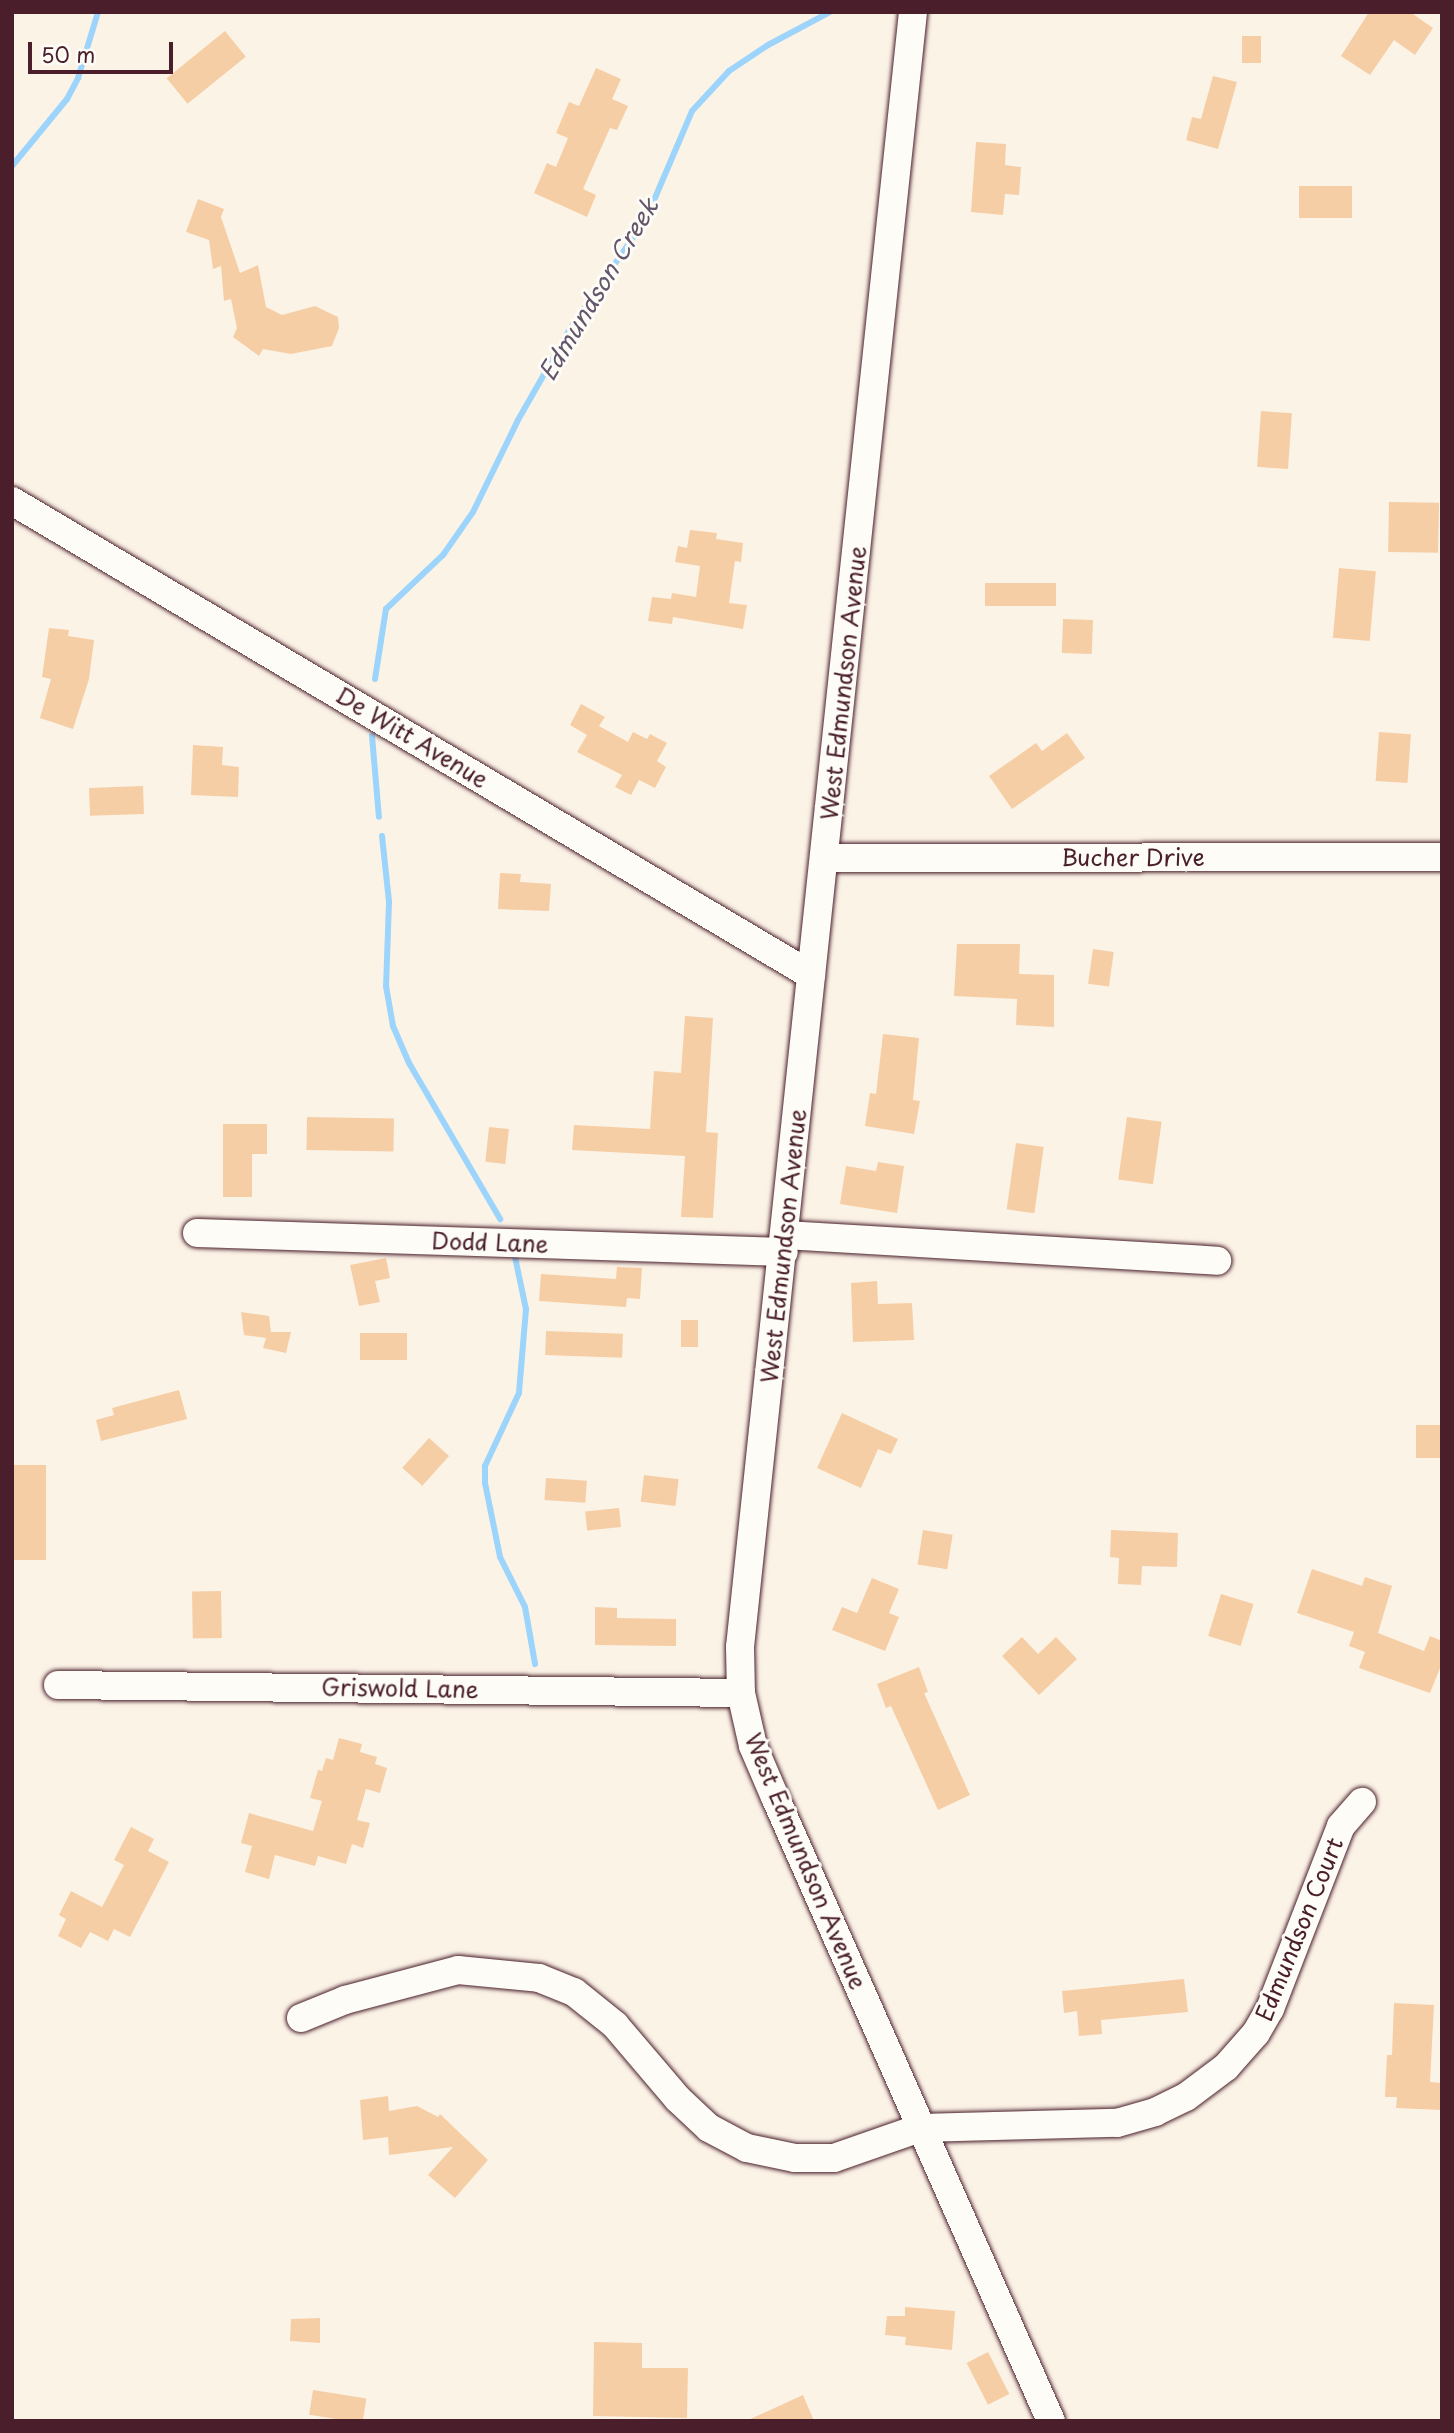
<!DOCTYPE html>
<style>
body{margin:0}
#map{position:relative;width:1454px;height:2433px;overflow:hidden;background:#fcf3e7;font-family:"Playpen Sans",sans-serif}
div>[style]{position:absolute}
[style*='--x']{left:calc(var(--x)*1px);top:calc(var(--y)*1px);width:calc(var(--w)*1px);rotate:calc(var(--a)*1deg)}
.stream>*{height:6px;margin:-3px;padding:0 3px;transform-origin:3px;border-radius:3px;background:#9cd4fc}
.building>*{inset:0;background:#f6cea5;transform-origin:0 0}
.roads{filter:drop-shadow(0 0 2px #4a1f2b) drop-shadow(0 0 2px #4a1f2b)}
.minor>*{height:28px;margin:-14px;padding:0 14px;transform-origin:14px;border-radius:14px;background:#fdfcf7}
span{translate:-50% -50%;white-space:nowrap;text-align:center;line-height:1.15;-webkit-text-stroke:6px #fdfcf7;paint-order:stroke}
.street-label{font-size:23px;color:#4a1f2b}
.water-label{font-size:24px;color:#63556a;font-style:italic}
.frame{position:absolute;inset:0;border:14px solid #4a1f2b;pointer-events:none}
.scale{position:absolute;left:28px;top:42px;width:145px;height:32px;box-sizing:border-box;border:4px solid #4a1f2b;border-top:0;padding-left:9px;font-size:21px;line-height:24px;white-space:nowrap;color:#4a1f2b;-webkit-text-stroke:5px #fdfcf7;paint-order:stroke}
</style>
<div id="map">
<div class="stream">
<i style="--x:12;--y:166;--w:87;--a:-50.6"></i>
<i style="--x:67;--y:99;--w:24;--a:-62"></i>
<i style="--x:78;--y:78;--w:69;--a:-73.1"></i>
<i style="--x:375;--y:679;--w:71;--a:-81.1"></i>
<i style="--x:386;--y:609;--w:79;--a:-43.5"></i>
<i style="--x:443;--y:555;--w:52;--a:-55.1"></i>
<i style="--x:473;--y:512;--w:102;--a:-63.9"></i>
<i style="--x:518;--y:420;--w:105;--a:-60.3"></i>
<i style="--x:570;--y:329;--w:134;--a:-55.4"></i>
<i style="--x:646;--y:219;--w:117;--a:-66.9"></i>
<i style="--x:692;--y:111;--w:54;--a:-47.2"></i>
<i style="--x:729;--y:71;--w:47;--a:-33.7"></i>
<i style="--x:768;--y:45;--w:70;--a:-28"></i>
<i style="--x:372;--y:736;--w:81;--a:85.1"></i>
<i style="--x:382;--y:836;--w:66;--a:83.9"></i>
<i style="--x:389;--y:902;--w:84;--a:92"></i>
<i style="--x:386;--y:986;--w:41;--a:80.1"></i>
<i style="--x:393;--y:1026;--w:40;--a:66.6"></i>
<i style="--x:409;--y:1063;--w:181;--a:59.7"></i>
<i style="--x:515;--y:1257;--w:53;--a:78.1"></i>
<i style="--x:526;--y:1309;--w:84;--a:94.8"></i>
<i style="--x:519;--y:1393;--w:81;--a:115"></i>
<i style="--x:485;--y:1466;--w:17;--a:90"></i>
<i style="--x:485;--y:1483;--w:76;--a:78.5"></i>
<i style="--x:500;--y:1557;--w:56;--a:63.4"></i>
<i style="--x:525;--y:1607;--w:58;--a:80"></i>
</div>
<div class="building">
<i style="clip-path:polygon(1369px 12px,1410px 12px,1433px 28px,1415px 55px,1394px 40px,1370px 75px,1341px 56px)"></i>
<i style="left:225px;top:31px;width:33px;height:75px;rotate:51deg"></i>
<i style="left:1242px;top:36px;width:19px;height:27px"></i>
<i style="clip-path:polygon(596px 68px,621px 79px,612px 99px,628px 106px,617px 130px,610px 128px,583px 189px,596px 195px,587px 217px,534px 193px,547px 163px,556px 167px,568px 138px,556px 133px,569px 102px,579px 106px)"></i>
<i style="clip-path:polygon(1213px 76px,1237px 82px,1218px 149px,1186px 140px,1192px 117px,1201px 119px)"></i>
<i style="clip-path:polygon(976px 142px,1006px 144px,1005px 165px,1021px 167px,1019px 195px,1005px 194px,1003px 215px,971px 212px)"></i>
<i style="left:1352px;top:186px;width:32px;height:53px;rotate:90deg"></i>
<i style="clip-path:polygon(198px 199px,224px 209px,221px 217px,240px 273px,258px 265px,266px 307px,282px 315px,315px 306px,338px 317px,339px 328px,332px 346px,291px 354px,263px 349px,259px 356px,233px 337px,237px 328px,231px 299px,224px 301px,221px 266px,213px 269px,209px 240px,186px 232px)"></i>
<i style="left:1261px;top:411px;width:31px;height:56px;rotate:4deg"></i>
<i style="left:1389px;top:502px;width:50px;height:50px;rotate:1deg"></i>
<i style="clip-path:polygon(690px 530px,717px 533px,716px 539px,743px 543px,741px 562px,735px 561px,729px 603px,747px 605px,743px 629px,673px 617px,672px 624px,648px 621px,652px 597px,671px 599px,672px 593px,696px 597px,700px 566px,675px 562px,678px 546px,687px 548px)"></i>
<i style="left:1339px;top:568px;width:37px;height:70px;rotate:5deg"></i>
<i style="left:1056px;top:583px;width:23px;height:71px;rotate:90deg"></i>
<i style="left:1063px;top:619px;width:30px;height:34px;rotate:2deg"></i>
<i style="clip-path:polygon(49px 628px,69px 630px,68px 636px,94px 640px,89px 679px,73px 729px,40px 718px,51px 679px,42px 677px)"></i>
<i style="clip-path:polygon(581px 704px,605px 717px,599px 726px,628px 742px,633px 732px,647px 739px,650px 734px,667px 743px,657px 761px,666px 767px,655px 788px,639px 780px,631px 795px,615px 787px,622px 775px,577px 752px,587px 735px,570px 725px)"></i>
<i style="left:1379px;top:732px;width:32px;height:49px;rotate:4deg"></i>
<i style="clip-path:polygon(1067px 733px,1085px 758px,1012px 809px,989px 776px,1036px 743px,1042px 751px)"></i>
<i style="clip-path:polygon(193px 745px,223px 747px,222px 765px,239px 767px,238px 797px,191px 795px)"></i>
<i style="left:143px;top:786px;width:28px;height:54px;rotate:88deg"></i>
<i style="clip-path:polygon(500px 873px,521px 874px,520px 882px,551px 884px,549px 911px,498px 909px)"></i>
<i style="clip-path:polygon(957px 944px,1020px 944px,1019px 974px,1054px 975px,1054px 1027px,1016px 1025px,1017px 999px,954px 996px)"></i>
<i style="left:1093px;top:949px;width:21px;height:35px;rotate:8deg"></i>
<i style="clip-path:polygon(685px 1016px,713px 1018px,706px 1132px,718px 1133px,713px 1218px,681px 1217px,685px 1156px,572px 1150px,574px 1125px,650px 1129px,654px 1071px,681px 1073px)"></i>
<i style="clip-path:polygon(883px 1034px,919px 1038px,913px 1100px,920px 1101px,914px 1134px,865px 1126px,870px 1093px,876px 1094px)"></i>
<i style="left:307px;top:1117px;width:87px;height:33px;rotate:1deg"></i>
<i style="left:1127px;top:1117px;width:35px;height:63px;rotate:8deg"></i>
<i style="clip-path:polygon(223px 1124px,267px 1124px,267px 1154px,252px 1154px,252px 1197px,223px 1197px)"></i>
<i style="left:489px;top:1127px;width:20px;height:35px;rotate:6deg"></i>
<i style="left:1016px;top:1143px;width:28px;height:67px;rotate:8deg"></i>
<i style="clip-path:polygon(878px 1162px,904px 1166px,897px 1213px,840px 1204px,846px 1166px,876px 1171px)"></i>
<i style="clip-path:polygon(386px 1258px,390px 1278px,375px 1281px,380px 1302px,359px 1306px,350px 1265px)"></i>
<i style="clip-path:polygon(617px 1267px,642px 1268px,640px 1299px,627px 1298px,626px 1307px,539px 1301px,541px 1274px,616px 1279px)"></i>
<i style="clip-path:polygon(877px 1281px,878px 1304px,912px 1303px,914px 1340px,853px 1342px,851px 1283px)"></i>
<i style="clip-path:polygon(241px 1312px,269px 1316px,271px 1332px,291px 1332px,286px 1353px,263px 1348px,266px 1338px,244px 1335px)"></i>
<i style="left:681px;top:1320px;width:17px;height:27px"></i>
<i style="left:546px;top:1331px;width:77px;height:24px;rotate:2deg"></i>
<i style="left:360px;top:1333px;width:47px;height:27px"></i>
<i style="clip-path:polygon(179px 1390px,187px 1419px,101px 1441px,96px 1420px,114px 1415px,112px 1408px)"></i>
<i style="clip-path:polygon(842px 1413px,898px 1439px,891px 1454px,878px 1449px,861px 1488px,817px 1468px)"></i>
<i style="left:1416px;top:1425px;width:26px;height:33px"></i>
<i style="left:429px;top:1438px;width:27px;height:40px;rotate:42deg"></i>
<i style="left:12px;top:1465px;width:34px;height:95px"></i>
<i style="left:644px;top:1475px;width:35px;height:27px;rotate:7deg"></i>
<i style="left:546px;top:1478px;width:41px;height:22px;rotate:4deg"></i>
<i style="left:619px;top:1508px;width:19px;height:34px;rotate:84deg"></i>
<i style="left:923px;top:1530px;width:30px;height:35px;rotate:9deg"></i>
<i style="clip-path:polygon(1111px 1530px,1178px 1533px,1177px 1567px,1142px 1566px,1141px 1585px,1118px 1584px,1119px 1558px,1110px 1557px)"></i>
<i style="clip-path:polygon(1312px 1569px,1362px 1586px,1365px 1577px,1392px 1586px,1378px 1633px,1424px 1651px,1430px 1636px,1442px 1641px,1442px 1663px,1430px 1693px,1359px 1668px,1365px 1652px,1349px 1646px,1354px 1632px,1297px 1613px)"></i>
<i style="clip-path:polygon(872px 1578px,899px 1589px,889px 1613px,899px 1617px,885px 1651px,832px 1630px,842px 1607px,857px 1613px)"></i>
<i style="left:221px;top:1591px;width:47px;height:29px;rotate:89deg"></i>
<i style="left:1221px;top:1594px;width:34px;height:44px;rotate:17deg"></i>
<i style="clip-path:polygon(595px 1607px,617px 1608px,617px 1618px,676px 1619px,676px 1646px,595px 1645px)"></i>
<i style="clip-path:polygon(1022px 1637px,1038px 1654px,1056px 1637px,1077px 1659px,1039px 1695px,1002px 1656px)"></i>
<i style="clip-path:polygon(919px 1667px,928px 1692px,924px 1693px,970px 1795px,938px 1810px,891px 1706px,886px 1708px,877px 1684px)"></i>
<i style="clip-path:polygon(339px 1738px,362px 1744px,360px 1752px,377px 1757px,375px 1764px,387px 1768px,380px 1793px,366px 1789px,357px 1820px,370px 1823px,363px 1848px,352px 1844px,346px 1864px,318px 1856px,315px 1866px,275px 1855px,269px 1879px,245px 1872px,252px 1846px,241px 1843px,249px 1813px,313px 1831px,322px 1801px,310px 1798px,318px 1770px,322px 1771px,326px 1758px,333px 1760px)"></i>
<i style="clip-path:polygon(131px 1827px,154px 1839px,148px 1851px,169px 1862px,130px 1937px,114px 1929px,108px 1941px,90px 1932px,81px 1948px,58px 1936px,66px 1919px,59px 1915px,71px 1891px,102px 1907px,124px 1865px,114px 1860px)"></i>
<i style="clip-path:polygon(1184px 1979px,1188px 2012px,1101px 2020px,1102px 2034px,1079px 2036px,1077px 2011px,1064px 2013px,1062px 1991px)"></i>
<i style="clip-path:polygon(1394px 2003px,1434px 2005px,1430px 2082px,1442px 2083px,1442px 2110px,1396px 2108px,1397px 2097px,1385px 2097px,1387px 2055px,1392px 2055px)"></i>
<i style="clip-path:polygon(388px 2096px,389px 2111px,417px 2106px,438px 2117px,440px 2114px,488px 2160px,455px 2198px,428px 2175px,453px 2147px,389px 2155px,388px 2137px,363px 2140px,360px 2100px)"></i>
<i style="clip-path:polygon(905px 2307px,955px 2311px,952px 2350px,905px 2345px,906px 2337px,885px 2335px,887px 2316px,905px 2316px)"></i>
<i style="clip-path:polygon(320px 2318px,320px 2343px,290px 2341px,291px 2319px)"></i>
<i style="clip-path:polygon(594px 2342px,642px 2343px,642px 2368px,688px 2368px,687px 2418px,593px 2416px)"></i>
<i style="left:988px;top:2352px;width:47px;height:24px;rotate:63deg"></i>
<i style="left:313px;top:2390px;width:54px;height:25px;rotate:9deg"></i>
<i style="clip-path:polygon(803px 2395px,814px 2421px,746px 2421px)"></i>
</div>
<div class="roads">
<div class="minor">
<i style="--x:913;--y:12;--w:1644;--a:96.04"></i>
<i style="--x:740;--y:1647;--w:46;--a:88.8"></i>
<i style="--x:741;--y:1693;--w:54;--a:77.2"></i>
<i style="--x:753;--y:1746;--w:56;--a:66.7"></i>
<i style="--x:775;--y:1797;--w:682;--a:66.14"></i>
<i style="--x:12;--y:501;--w:929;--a:30.68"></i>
<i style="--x:825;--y:858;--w:617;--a:-0.09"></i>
<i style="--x:197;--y:1233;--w:587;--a:1.85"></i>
<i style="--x:785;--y:1235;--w:433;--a:3.4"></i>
<i style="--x:58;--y:1685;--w:683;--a:0.67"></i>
<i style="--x:301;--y:2018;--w:48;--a:-22.2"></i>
<i style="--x:345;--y:2000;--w:117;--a:-14.9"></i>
<i style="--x:458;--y:1970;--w:81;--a:5.6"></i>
<i style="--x:539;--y:1978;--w:38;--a:22"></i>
<i style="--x:574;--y:1992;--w:53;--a:38.8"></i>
<i style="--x:615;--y:2025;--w:97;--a:49.6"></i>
<i style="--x:678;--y:2099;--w:42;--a:43.1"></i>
<i style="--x:709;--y:2128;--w:43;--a:27.8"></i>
<i style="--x:747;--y:2148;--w:49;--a:11.8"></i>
<i style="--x:795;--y:2158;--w:39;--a:0"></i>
<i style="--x:834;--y:2158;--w:91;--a:-19.2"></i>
<i style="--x:920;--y:2128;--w:197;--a:-1.5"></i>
<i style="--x:1117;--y:2123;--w:40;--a:-16"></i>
<i style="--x:1155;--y:2112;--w:34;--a:-26"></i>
<i style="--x:1186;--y:2097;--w:50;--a:-36.9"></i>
<i style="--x:1226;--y:2067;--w:45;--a:-48.6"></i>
<i style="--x:1256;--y:2033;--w:28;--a:-60"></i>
<i style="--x:1270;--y:2009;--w:196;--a:-68.8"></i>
<i style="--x:1341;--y:1826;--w:32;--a:-49"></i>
</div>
</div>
<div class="street-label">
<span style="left:843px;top:683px;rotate:-84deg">West Edmundson Avenue</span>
<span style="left:412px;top:737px;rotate:31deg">De Witt Avenue</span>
<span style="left:1133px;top:857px">Bucher Drive</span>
<span style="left:490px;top:1242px;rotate:2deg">Dodd Lane</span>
<span style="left:783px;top:1246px;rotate:-84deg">West Edmundson Avenue</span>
<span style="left:400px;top:1688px;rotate:1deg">Griswold Lane</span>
<span style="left:806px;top:1861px;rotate:67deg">West Edmundson Avenue</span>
<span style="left:1299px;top:1929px;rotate:-68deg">Edmundson Court</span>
</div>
<div class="water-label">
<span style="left:598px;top:289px;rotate:-59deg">Edmundson Creek</span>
</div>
<div class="frame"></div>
<div class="scale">50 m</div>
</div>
